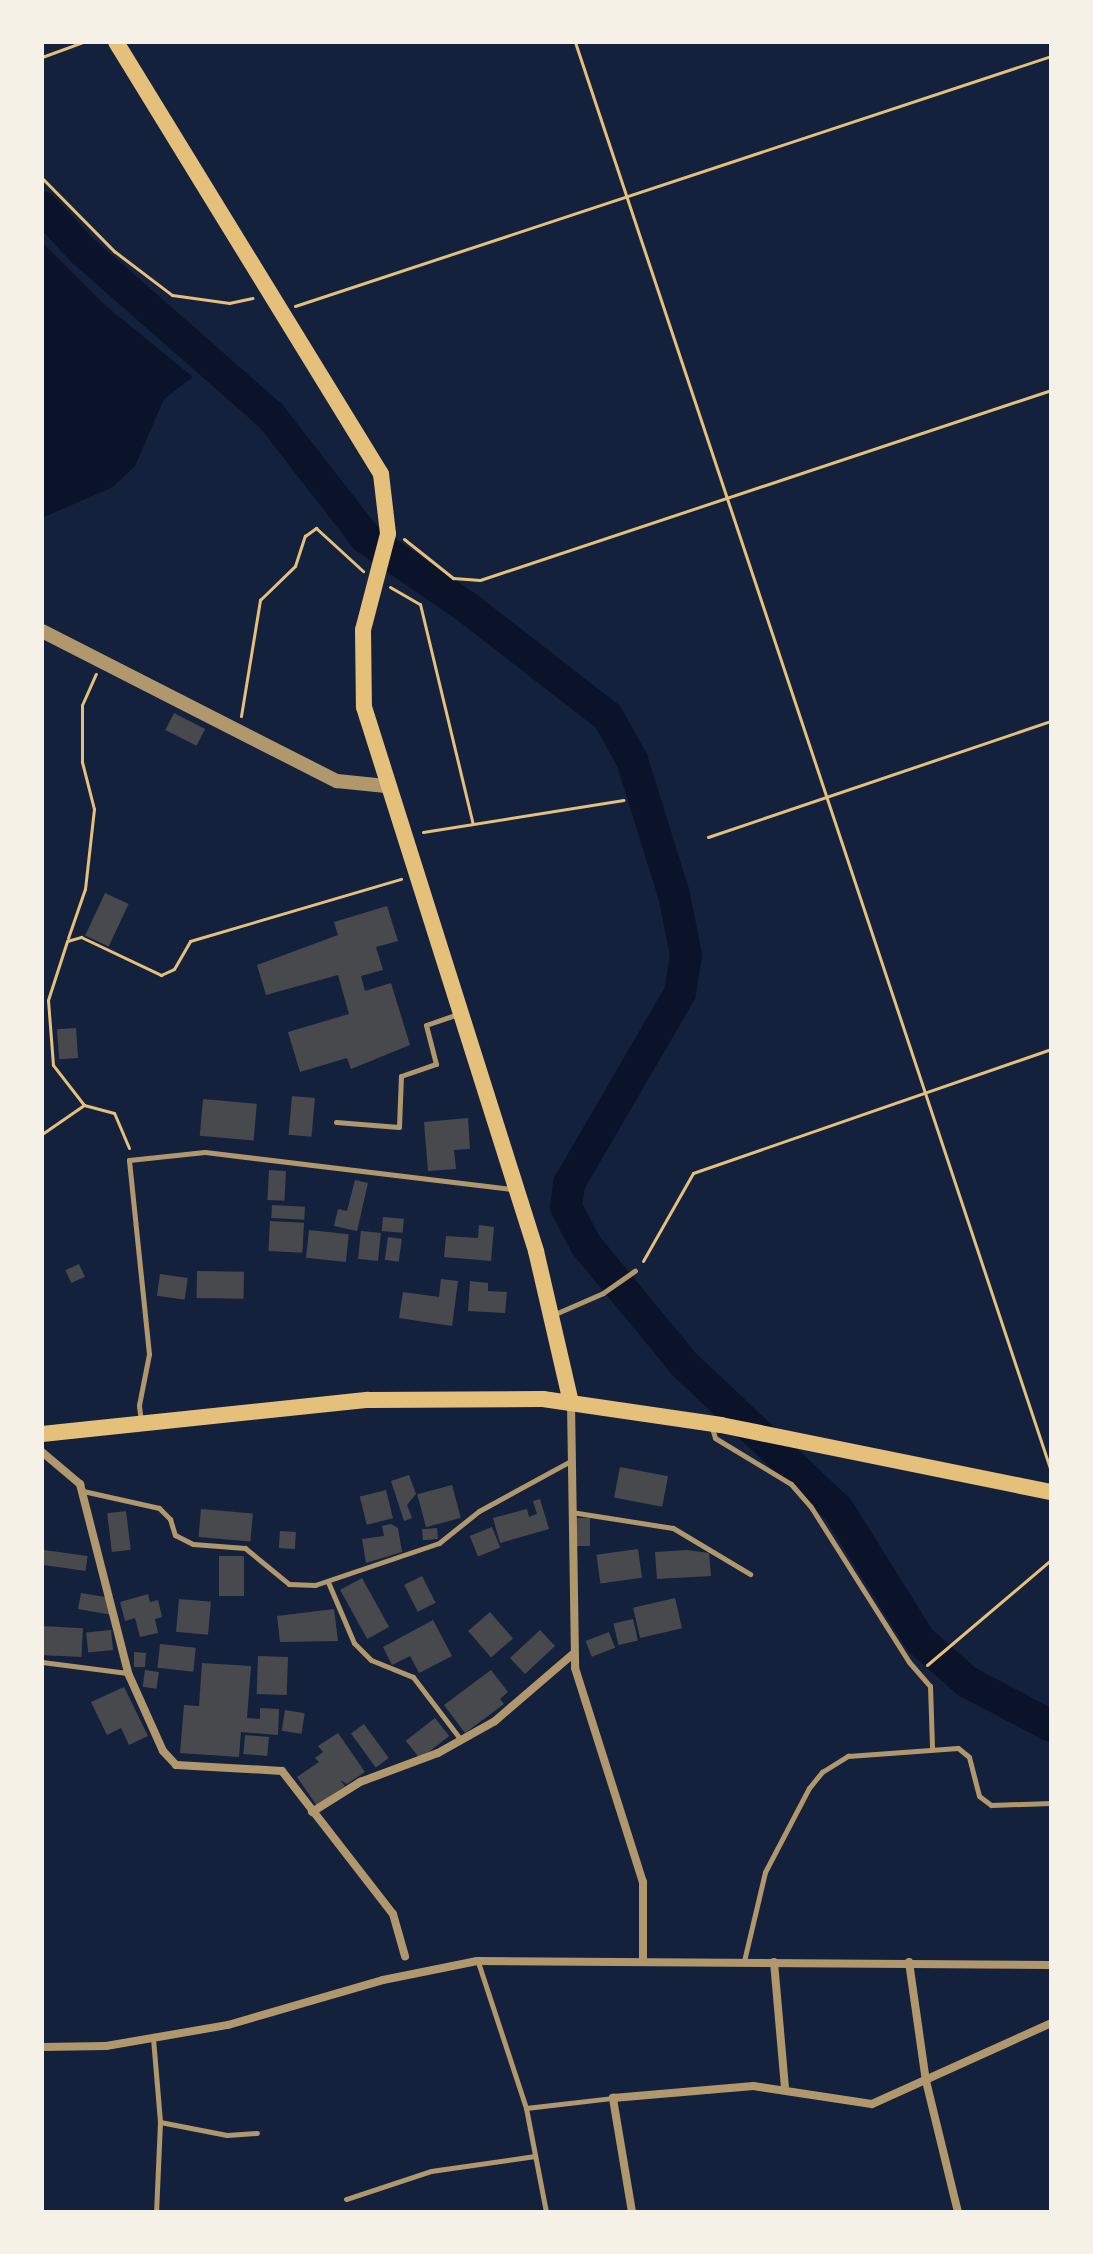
<!DOCTYPE html>
<style>
body{margin:0}
#map{position:relative;width:1093px;height:2254px;overflow:hidden;background:#14213d;font-family:Quicksand,sans-serif}
div>[style]{position:absolute}
[style*='--x']{left:calc(var(--x)*1px);top:calc(var(--y)*1px);width:calc(var(--w)*1px);rotate:calc(var(--a)*1deg)}
.water>*{inset:0;background:#0b132b}
.river>*{height:32px;margin:-16px;padding:0 16px;transform-origin:16px;border-radius:16px;background:#0b132b}
.building>*{inset:0;background:#48494c;transform-origin:0 0}
.path>*{height:3px;margin:-1.5px;padding:0 1.5px;transform-origin:1.5px;border-radius:1.5px;background:#e5c07b}
.service>*{height:5px;margin:-2.5px;padding:0 2.5px;transform-origin:2.5px;border-radius:2.5px;background:#b1986c}
.minor>*{height:8px;margin:-4px;padding:0 4px;transform-origin:4px;border-radius:4px;background:#b1986c}
.tertiary>*{height:14px;margin:-7px;padding:0 7px;transform-origin:7px;border-radius:7px;background:#b1986c}
.secondary>*{height:16px;margin:-8px;padding:0 8px;transform-origin:8px;border-radius:8px;background:#e5c07b}
span{translate:-50% -50%;white-space:nowrap;text-align:center;line-height:1.15;-webkit-text-stroke:6px #f6f1e7;paint-order:stroke}
.frame{position:absolute;inset:0;border:44px solid #f6f1e7;pointer-events:none}
</style>
<div id="map">
<div class="water">
<i style="clip-path:polygon(42px 242px,106px 306px,193px 377px,164px 399px,135px 466px,113px 487px,42px 518px)"></i>
</div>
<div class="river">
<i style="--x:42;--y:207;--w:59;--a:47.1"></i>
<i style="--x:82;--y:250;--w:252;--a:41.3"></i>
<i style="--x:271;--y:416;--w:155;--a:52.1"></i>
<i style="--x:366;--y:538;--w:124;--a:34.5"></i>
<i style="--x:468;--y:608;--w:177;--a:37.9"></i>
<i style="--x:608;--y:717;--w:49;--a:60.8"></i>
<i style="--x:632;--y:760;--w:141;--a:72.7"></i>
<i style="--x:674;--y:895;--w:61;--a:78.7"></i>
<i style="--x:686;--y:955;--w:38;--a:99"></i>
<i style="--x:680;--y:993;--w:221;--a:120.2"></i>
<i style="--x:569;--y:1184;--w:23;--a:97"></i>
<i style="--x:566;--y:1207;--w:43;--a:62.2"></i>
<i style="--x:586;--y:1245;--w:156;--a:50.5"></i>
<i style="--x:685;--y:1365;--w:210;--a:43.3"></i>
<i style="--x:838;--y:1509;--w:155;--a:58"></i>
<i style="--x:920;--y:1640;--w:62;--a:41.7"></i>
<i style="--x:966;--y:1681;--w:96;--a:27.9"></i>
</div>
<div class="building">
<i style="left:174px;top:713px;width:35px;height:19px;rotate:27deg"></i>
<i style="left:105px;top:893px;width:26px;height:47px;rotate:25deg"></i>
<i style="clip-path:polygon(387px 906px,398px 941px,376px 947px,383px 970px,361px 976px,365px 991px,391px 983px,410px 1045px,351px 1069px,347px 1058px,300px 1072px,288px 1032px,349px 1014px,338px 975px,266px 995px,257px 965px,338px 935px,334px 922px)"></i>
<i style="left:76px;top:1028px;width:30px;height:19px;rotate:86deg"></i>
<i style="left:292px;top:1096px;width:23px;height:39px;rotate:5deg"></i>
<i style="left:203px;top:1099px;width:54px;height:37px;rotate:5deg"></i>
<i style="clip-path:polygon(468px 1118px,470px 1149px,454px 1150px,456px 1169px,428px 1171px,424px 1122px)"></i>
<i style="left:269px;top:1170px;width:17px;height:30px;rotate:3deg"></i>
<i style="clip-path:polygon(355px 1180px,368px 1183px,357px 1231px,334px 1226px,338px 1209px,347px 1211px)"></i>
<i style="left:272px;top:1205px;width:33px;height:13px;rotate:3deg"></i>
<i style="left:383px;top:1217px;width:21px;height:14px;rotate:5deg"></i>
<i style="left:270px;top:1221px;width:34px;height:30px;rotate:3deg"></i>
<i style="clip-path:polygon(479px 1225px,494px 1227px,491px 1261px,444px 1257px,446px 1236px,478px 1238px)"></i>
<i style="left:309px;top:1230px;width:40px;height:28px;rotate:6deg"></i>
<i style="left:361px;top:1231px;width:20px;height:28px;rotate:6deg"></i>
<i style="left:388px;top:1237px;width:14px;height:23px;rotate:8deg"></i>
<i style="left:79px;top:1264px;width:14px;height:15px;rotate:65deg"></i>
<i style="left:197px;top:1271px;width:47px;height:27px;rotate:1deg"></i>
<i style="left:160px;top:1274px;width:28px;height:22px;rotate:8deg"></i>
<i style="clip-path:polygon(441px 1279px,458px 1281px,452px 1326px,399px 1318px,403px 1292px,439px 1297px)"></i>
<i style="clip-path:polygon(470px 1281px,488px 1283px,488px 1291px,507px 1292px,505px 1313px,468px 1311px)"></i>
<i style="left:620px;top:1467px;width:49px;height:31px;rotate:11deg"></i>
<i style="clip-path:polygon(409px 1475px,416px 1494px,407px 1505px,412px 1518px,404px 1521px,391px 1481px)"></i>
<i style="left:452px;top:1485px;width:34px;height:36px;rotate:75deg"></i>
<i style="left:386px;top:1490px;width:29px;height:27px;rotate:76deg"></i>
<i style="clip-path:polygon(540px 1499px,549px 1529px,500px 1543px,493px 1518px,527px 1509px,529px 1517px,537px 1514px,533px 1501px)"></i>
<i style="left:201px;top:1509px;width:52px;height:28px;rotate:5deg"></i>
<i style="left:126px;top:1511px;width:39px;height:19px;rotate:83deg"></i>
<i style="left:575px;top:1518px;width:15px;height:28px"></i>
<i style="clip-path:polygon(391px 1524px,398px 1528px,402px 1552px,366px 1563px,362px 1539px,384px 1536px,382px 1526px)"></i>
<i style="left:492px;top:1527px;width:22px;height:24px;rotate:68deg"></i>
<i style="left:437px;top:1528px;width:11px;height:15px;rotate:85deg"></i>
<i style="left:280px;top:1531px;width:16px;height:17px;rotate:4deg"></i>
<i style="left:638px;top:1549px;width:29px;height:42px;rotate:82deg"></i>
<i style="left:44px;top:1550px;width:44px;height:15px;rotate:8deg"></i>
<i style="clip-path:polygon(687px 1550px,709px 1553px,711px 1576px,657px 1579px,655px 1552px)"></i>
<i style="left:219px;top:1556px;width:25px;height:40px"></i>
<i style="left:422px;top:1576px;width:30px;height:20px;rotate:63deg"></i>
<i style="left:362px;top:1578px;width:56px;height:25px;rotate:61deg"></i>
<i style="clip-path:polygon(81px 1593px,105px 1597px,112px 1615px,78px 1609px)"></i>
<i style="clip-path:polygon(148px 1594px,150px 1602px,158px 1600px,162px 1617px,155px 1619px,158px 1633px,140px 1637px,135px 1618px,125px 1621px,120px 1602px)"></i>
<i style="left:675px;top:1598px;width:31px;height:43px;rotate:77deg"></i>
<i style="left:179px;top:1599px;width:32px;height:33px;rotate:5deg"></i>
<i style="clip-path:polygon(334px 1609px,338px 1641px,280px 1642px,277px 1616px)"></i>
<i style="left:490px;top:1612px;width:35px;height:29px;rotate:49deg"></i>
<i style="left:633px;top:1619px;width:22px;height:20px;rotate:77deg"></i>
<i style="clip-path:polygon(433px 1620px,452px 1656px,419px 1673px,410px 1656px,392px 1665px,383px 1647px)"></i>
<i style="left:42px;top:1626px;width:41px;height:29px;rotate:3deg"></i>
<i style="left:111px;top:1630px;width:20px;height:25px;rotate:84deg"></i>
<i style="left:540px;top:1630px;width:22px;height:41px;rotate:47deg"></i>
<i style="left:609px;top:1632px;width:17px;height:25px;rotate:69deg"></i>
<i style="left:160px;top:1644px;width:36px;height:24px;rotate:6deg"></i>
<i style="clip-path:polygon(134px 1652px,146px 1653px,145px 1667px,134px 1667px)"></i>
<i style="left:258px;top:1656px;width:30px;height:38px;rotate:2deg"></i>
<i style="clip-path:polygon(202px 1663px,251px 1666px,247px 1718px,260px 1719px,260px 1708px,279px 1709px,278px 1735px,241px 1732px,239px 1757px,180px 1753px,184px 1705px,199px 1706px)"></i>
<i style="left:145px;top:1670px;width:14px;height:17px;rotate:8deg"></i>
<i style="clip-path:polygon(491px 1670px,508px 1692px,500px 1699px,504px 1704px,465px 1733px,444px 1705px)"></i>
<i style="clip-path:polygon(124px 1687px,148px 1736px,129px 1745px,121px 1728px,107px 1735px,91px 1702px)"></i>
<i style="left:285px;top:1710px;width:20px;height:21px;rotate:9deg"></i>
<i style="left:435px;top:1718px;width:23px;height:37px;rotate:52deg"></i>
<i style="left:364px;top:1724px;width:42px;height:16px;rotate:54deg"></i>
<i style="clip-path:polygon(338px 1733px,365px 1772px,347px 1784px,340px 1780px,345px 1786px,317px 1806px,297px 1777px,319px 1762px,315px 1758px,323px 1752px,318px 1746px)"></i>
<i style="left:245px;top:1735px;width:24px;height:19px;rotate:5deg"></i>
</div>
<div class="path">
<i style="--x:575;--y:42;--w:1506;--a:71.58"></i>
<i style="--x:42;--y:57;--w:44;--a:-20.1"></i>
<i style="--x:42;--y:178;--w:103;--a:45.4"></i>
<i style="--x:114;--y:251;--w:73;--a:37.2"></i>
<i style="--x:172;--y:295;--w:58;--a:8"></i>
<i style="--x:229;--y:303;--w:24;--a:-12"></i>
<i style="--x:295;--y:306;--w:796;--a:-18.3"></i>
<i style="--x:404;--y:539;--w:63;--a:38.5"></i>
<i style="--x:453;--y:578;--w:27;--a:4"></i>
<i style="--x:480;--y:580;--w:602;--a:-18.4"></i>
<i style="--x:390;--y:587;--w:34;--a:30"></i>
<i style="--x:420;--y:604;--w:226;--a:76.5"></i>
<i style="--x:241;--y:716;--w:118;--a:-80.7"></i>
<i style="--x:260;--y:600;--w:49;--a:-44.2"></i>
<i style="--x:295;--y:566;--w:32;--a:-72"></i>
<i style="--x:305;--y:536;--w:14;--a:-36"></i>
<i style="--x:316;--y:528;--w:64;--a:42.5"></i>
<i style="--x:423;--y:832;--w:203;--a:-9.1"></i>
<i style="--x:708;--y:837;--w:362;--a:-18.7"></i>
<i style="--x:68;--y:938;--w:52;--a:-70.9"></i>
<i style="--x:85;--y:889;--w:81;--a:-83.6"></i>
<i style="--x:94;--y:809;--w:49;--a:-104.3"></i>
<i style="--x:82;--y:762;--w:57;--a:-90"></i>
<i style="--x:82;--y:705;--w:34;--a:-66"></i>
<i style="--x:42;--y:1134;--w:51;--a:-34.6"></i>
<i style="--x:129;--y:1148;--w:38;--a:-113"></i>
<i style="--x:114;--y:1113;--w:31;--a:-165"></i>
<i style="--x:84;--y:1105;--w:51;--a:-127.8"></i>
<i style="--x:53;--y:1065;--w:65;--a:-94.4"></i>
<i style="--x:48;--y:1000;--w:62;--a:-72.1"></i>
<i style="--x:67;--y:941;--w:15;--a:-16"></i>
<i style="--x:81;--y:937;--w:89;--a:25.4"></i>
<i style="--x:161;--y:975;--w:14;--a:-25"></i>
<i style="--x:174;--y:969;--w:32;--a:-60"></i>
<i style="--x:190;--y:941;--w:220;--a:-16.4"></i>
<i style="--x:643;--y:1261;--w:101;--a:-60.4"></i>
<i style="--x:693;--y:1173;--w:379;--a:-19.1"></i>
<i style="--x:927;--y:1665;--w:162;--a:-40.3"></i>
</div>
<div class="service">
<i style="--x:336;--y:1122;--w:63;--a:4.5"></i>
<i style="--x:399;--y:1127;--w:51;--a:-87.8"></i>
<i style="--x:401;--y:1076;--w:37;--a:-19"></i>
<i style="--x:436;--y:1064;--w:40;--a:-104.4"></i>
<i style="--x:426;--y:1025;--w:36;--a:-19"></i>
<i style="--x:555;--y:1314;--w:52;--a:-23.6"></i>
<i style="--x:603;--y:1293;--w:39;--a:-35"></i>
<i style="--x:141;--y:1422;--w:17;--a:-97"></i>
<i style="--x:139;--y:1405;--w:52;--a:-78.9"></i>
<i style="--x:149;--y:1354;--w:195;--a:-95.9"></i>
<i style="--x:129;--y:1160;--w:76;--a:-6"></i>
<i style="--x:205;--y:1152;--w:308;--a:6.9"></i>
<i style="--x:712;--y:1428;--w:10;--a:73"></i>
<i style="--x:715;--y:1438;--w:89;--a:31.2"></i>
<i style="--x:791;--y:1484;--w:30;--a:49"></i>
<i style="--x:811;--y:1507;--w:183;--a:57.7"></i>
<i style="--x:909;--y:1662;--w:32;--a:49"></i>
<i style="--x:930;--y:1686;--w:61;--a:88.1"></i>
<i style="--x:83;--y:1491;--w:78;--a:12.6"></i>
<i style="--x:159;--y:1508;--w:16;--a:45"></i>
<i style="--x:170;--y:1519;--w:17;--a:73"></i>
<i style="--x:175;--y:1535;--w:20;--a:27"></i>
<i style="--x:193;--y:1544;--w:52;--a:4.4"></i>
<i style="--x:245;--y:1548;--w:57;--a:39.3"></i>
<i style="--x:289;--y:1584;--w:26;--a:2"></i>
<i style="--x:315;--y:1585;--w:131;--a:-18.7"></i>
<i style="--x:439;--y:1543;--w:51;--a:-38.7"></i>
<i style="--x:479;--y:1511;--w:102;--a:-28.6"></i>
<i style="--x:571;--y:1512;--w:103;--a:8.9"></i>
<i style="--x:673;--y:1528;--w:90;--a:30.9"></i>
<i style="--x:328;--y:1582;--w:66;--a:66.9"></i>
<i style="--x:354;--y:1643;--w:24;--a:45"></i>
<i style="--x:371;--y:1660;--w:45;--a:22"></i>
<i style="--x:413;--y:1677;--w:79;--a:52.7"></i>
<i style="--x:42;--y:1662;--w:86;--a:7.4"></i>
<i style="--x:744;--y:1961;--w:91;--a:-76.7"></i>
<i style="--x:765;--y:1872;--w:95;--a:-62.4"></i>
<i style="--x:809;--y:1788;--w:21;--a:-51"></i>
<i style="--x:822;--y:1772;--w:31;--a:-32"></i>
<i style="--x:848;--y:1756;--w:110;--a:-4.2"></i>
<i style="--x:958;--y:1748;--w:14;--a:39"></i>
<i style="--x:969;--y:1757;--w:40;--a:75.6"></i>
<i style="--x:979;--y:1796;--w:15;--a:37"></i>
<i style="--x:991;--y:1805;--w:60;--a:-1.9"></i>
<i style="--x:478;--y:1962;--w:154;--a:71.8"></i>
<i style="--x:526;--y:2108;--w:106;--a:79.1"></i>
<i style="--x:153;--y:2038;--w:84;--a:85.2"></i>
<i style="--x:160;--y:2122;--w:90;--a:92.5"></i>
<i style="--x:526;--y:2108;--w:88;--a:-6.6"></i>
<i style="--x:160;--y:2122;--w:68;--a:11"></i>
<i style="--x:227;--y:2135;--w:30;--a:-4"></i>
<i style="--x:346;--y:2199;--w:89;--a:-18.2"></i>
<i style="--x:431;--y:2171;--w:105;--a:-8.2"></i>
</div>
<div class="minor">
<i style="--x:571;--y:1403;--w:265;--a:89.1"></i>
<i style="--x:575;--y:1668;--w:225;--a:72.4"></i>
<i style="--x:643;--y:1882;--w:79;--a:90"></i>
<i style="--x:42;--y:1452;--w:50;--a:40.1"></i>
<i style="--x:80;--y:1484;--w:195;--a:75.7"></i>
<i style="--x:128;--y:1673;--w:85;--a:65.8"></i>
<i style="--x:163;--y:1751;--w:19;--a:47"></i>
<i style="--x:176;--y:1765;--w:106;--a:3.2"></i>
<i style="--x:282;--y:1771;--w:181;--a:52.2"></i>
<i style="--x:393;--y:1914;--w:44;--a:74.1"></i>
<i style="--x:312;--y:1812;--w:57;--a:-32"></i>
<i style="--x:360;--y:1782;--w:83;--a:-20.4"></i>
<i style="--x:438;--y:1753;--w:65;--a:-29.3"></i>
<i style="--x:495;--y:1721;--w:104;--a:-40.7"></i>
<i style="--x:774;--y:1962;--w:125;--a:85"></i>
<i style="--x:909;--y:1962;--w:120;--a:81.9"></i>
<i style="--x:926;--y:2081;--w:135;--a:76.3"></i>
<i style="--x:42;--y:2047;--w:64;--a:-0.9"></i>
<i style="--x:106;--y:2046;--w:124;--a:-9.8"></i>
<i style="--x:228;--y:2025;--w:161;--a:-16.2"></i>
<i style="--x:383;--y:1980;--w:96;--a:-11.4"></i>
<i style="--x:477;--y:1961;--w:574;--a:0.4"></i>
<i style="--x:632;--y:2212;--w:116;--a:-99.5"></i>
<i style="--x:613;--y:2098;--w:141;--a:-4.9"></i>
<i style="--x:753;--y:2086;--w:120;--a:8.6"></i>
<i style="--x:872;--y:2104;--w:196;--a:-24.3"></i>
</div>
<div class="tertiary">
<i style="--x:42;--y:631;--w:331;--a:27"></i>
<i style="--x:337;--y:781;--w:49;--a:5.8"></i>
</div>
<div class="secondary">
<i style="--x:116;--y:42;--w:507;--a:58.47"></i>
<i style="--x:381;--y:474;--w:60;--a:83.3"></i>
<i style="--x:388;--y:534;--w:99;--a:104.6"></i>
<i style="--x:363;--y:630;--w:77;--a:89.3"></i>
<i style="--x:364;--y:707;--w:571;--a:72.45"></i>
<i style="--x:536;--y:1251;--w:156;--a:77"></i>
<i style="--x:42;--y:1434;--w:328;--a:-6"></i>
<i style="--x:368;--y:1400;--w:175;--a:-0.3"></i>
<i style="--x:543;--y:1399;--w:180;--a:8.3"></i>
<i style="--x:721;--y:1425;--w:337;--a:11.5"></i>
</div>
<div class="frame"></div>
</div>
